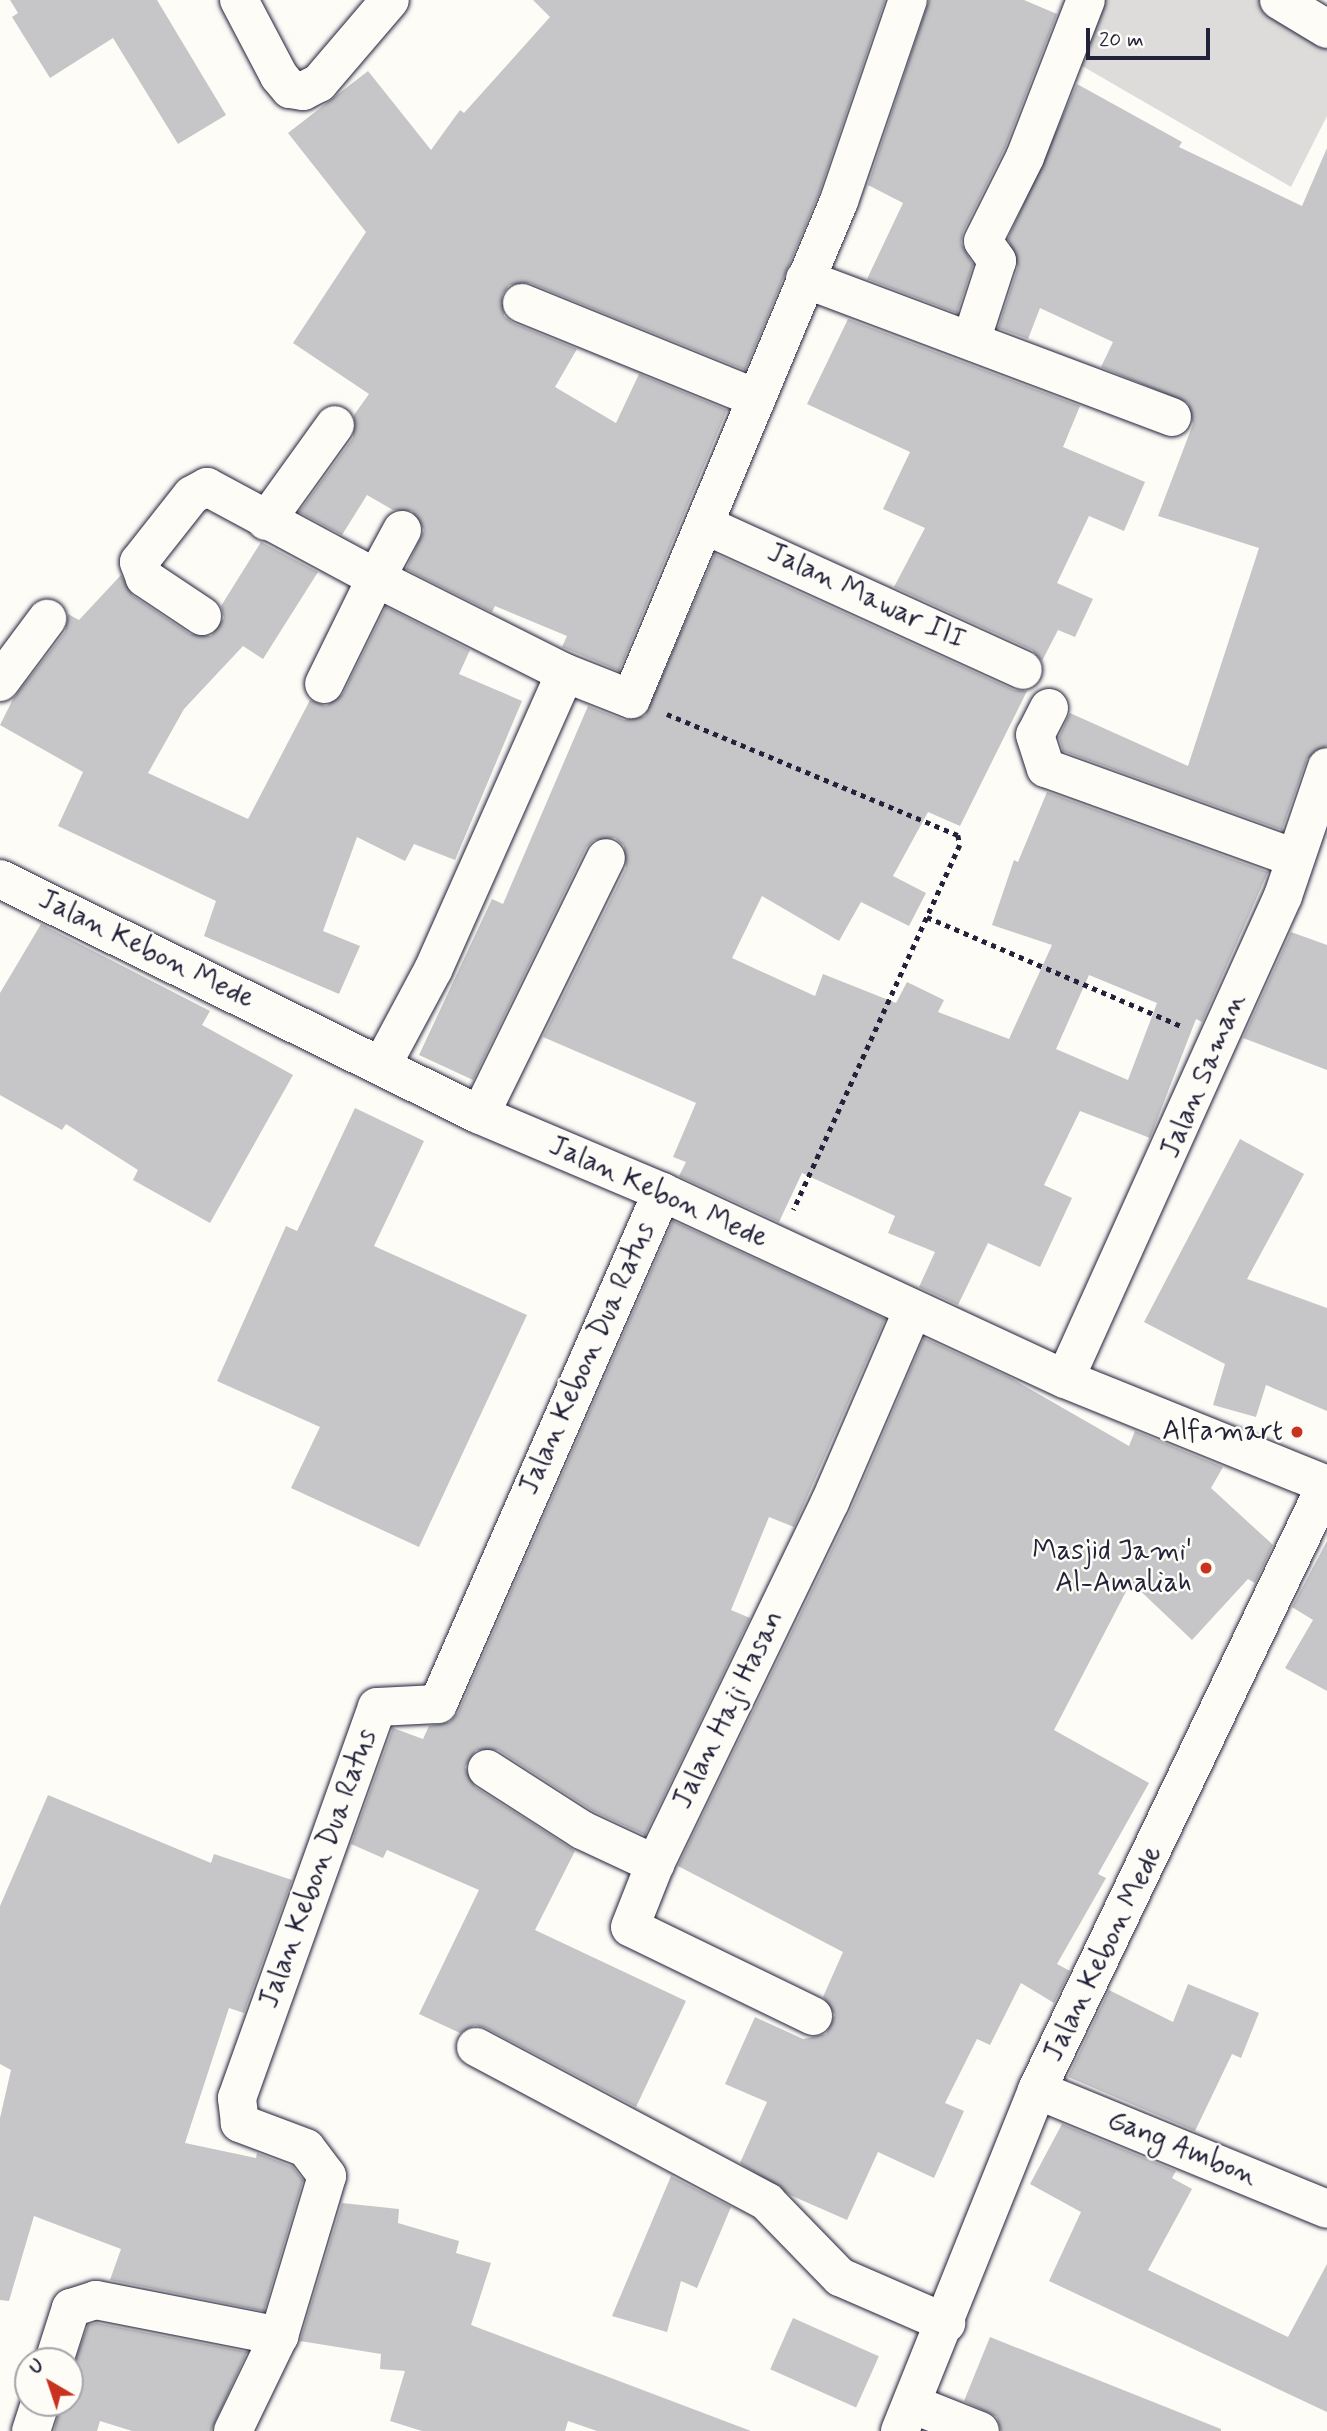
<!DOCTYPE html>
<style>
body{margin:0}
#map{position:relative;width:1327px;height:2431px;overflow:hidden;background:#fdfcf7;font-family:Mynerve,sans-serif}
div>[style]{position:absolute}
[style*='--x']{left:calc(var(--x)*1px);top:calc(var(--y)*1px);width:calc(var(--w)*1px);rotate:calc(var(--a)*1deg)}
.green>*{inset:0;background:#dddcdb}
.building>*{inset:0;background:#c6c6c8;transform-origin:0 0}
.path>*{height:4.5px;margin-top:-2.25px;transform-origin:0;background:repeating-linear-gradient(90deg,#22223b 0 5px,transparent 0 10px)}
.roads{filter:drop-shadow(0 0 2px #22223b) drop-shadow(0 0 2px #22223b)}
.minor>*{height:38px;margin:-19px;padding:0 19px;transform-origin:19px;border-radius:19px;background:#fdfcf7}
.dots>*{width:19px;height:19px;translate:-50% -50%;box-sizing:border-box;border:4px solid #fdfcf7;border-radius:50%}
span{translate:-50% -50%;white-space:nowrap;text-align:center;line-height:1.15;-webkit-text-stroke:5px #fdfcf7;paint-order:stroke}
.street-label{font-size:28px;color:#22223b}
.poi-label{font-size:28px;color:#22223b}
.right{translate:-100% -50%;text-align:right}
.north{position:absolute;left:14px;top:2347px;width:70px;height:70px;box-sizing:border-box;background:#fdfcf7;border:2px solid #a5a5ac;border-radius:50%;rotate:321deg;font-size:19px;font-weight:700;line-height:28px;text-align:center;color:#22223b}
.north::after{content:'';display:block;margin:auto;width:24px;height:32px;background:#c8321e;clip-path:polygon(50% 0,100% 100%,50% 72%,0 100%)}
.scale{position:absolute;left:1086px;top:28px;width:124px;height:32px;box-sizing:border-box;border:4px solid #22223b;border-top:0;padding-left:9px;font-size:21px;line-height:24px;white-space:nowrap;color:#22223b;-webkit-text-stroke:5px #fdfcf7;paint-order:stroke}
</style>
<div id="map">
<div class="green">
<i style="clip-path:polygon(1095px 0,1268px 0,1327px 37px,1327px 116px,1291px 187px,1077px 63px)"></i>
</div>
<div class="building">
<i style="clip-path:polygon(10px 0,157px 0,226px 115px,178px 144px,113px 38px,50px 78px,12px 17px,18px 13px)"></i>
<i style="clip-path:polygon(533px 0,885px 0,819px 193px,745px 370px,530px 283px,509px 285px,502px 295px,504px 316px,513px 323px,577px 349px,555px 387px,616px 423px,639px 374px,727px 410px,619px 671px,562px 647px,567px 636px,495px 606px,492px 612px,406px 569px,424px 530px,412px 511px,393px 510px,367px 495px,342px 535px,299px 512px,353px 438px,354px 415px,369px 394px,293px 343px,366px 232px,288px 133px,368px 71px,431px 150px,460px 110px,464px 113px,550px 17px)"></i>
<i style="clip-path:polygon(929px 0,1024px 0,1057px 14px,1005px 148px,963px 232px,961px 243px,973px 265px,957px 313px,867px 279px,903px 203px,868px 185px)"></i>
<i style="clip-path:polygon(1077px 84px,1182px 142px,1179px 147px,1302px 206px,1327px 148px,1327px 746px,1307px 759px,1282px 830px,1063px 751px,1059px 737px,1070px 713px,1188px 766px,1259px 548px,1158px 516px,1193px 424px,1188px 403px,1101px 367px,1113px 342px,1040px 308px,1028px 339px,998px 328px,1018px 267px,1008px 239px)"></i>
<i style="clip-path:polygon(848px 319px,1080px 406px,1063px 447px,1145px 482px,1124px 531px,1089px 516px,1057px 583px,1093px 599px,1075px 637px,1058px 630px,1042px 661px,1032px 650px,894px 587px,925px 528px,883px 509px,910px 452px,807px 404px)"></i>
<i style="clip-path:polygon(261px 542px,318px 572px,263px 659px,243px 646px,184px 709px,148px 773px,248px 819px,310px 700px,326px 706px,343px 694px,386px 607px,470px 650px,459px 674px,522px 701px,455px 860px,414px 844px,405px 861px,357px 837px,323px 931px,360px 946px,339px 994px,204px 936px,216px 901px,58px 826px,83px 772px,0 725px,13px 699px,65px 632px,68px 614px,79px 620px,121px 575px,133px 596px,190px 634px,211px 636px,224px 618px,221px 606px)"></i>
<i style="clip-path:polygon(evenodd,715px 554px,1014px 690px,1027px 691px,960px 826px,928px 812px,893px 876px,926px 893px,909px 926px,861px 902px,839px 941px,762px 896px,732px 958px,815px 996px,823px 974px,896px 1003px,907px 982px,944px 1000px,938px 1012px,1009px 1039px,1052px 945px,992px 925px,1014px 860px,1018px 862px,1047px 792px,1268px 872px,1202px 1022px,1196px 1019px,1150px 1138px,1080px 1111px,1044px 1185px,1072px 1198px,1040px 1267px,988px 1243px,958px 1305px,919px 1287px,935px 1252px,888px 1233px,895px 1216px,802px 1173px,779px 1222px,679px 1176px,686px 1162px,673px 1157px,696px 1103px,543px 1037px,626px 868px,624px 846px,615px 838px,594px 840px,586px 848px,473px 1080px,419px 1055px,492px 899px,503px 904px,588px 706px,624px 720px,645px 716px,715px 554px,1089px 975px,1157px 1003px,1128px 1080px,1056px 1049px,1089px 975px)"></i>
<i style="clip-path:polygon(41px 924px,210px 1011px,202px 1025px,293px 1075px,210px 1223px,133px 1180px,138px 1170px,66px 1124px,62px 1130px,0 1095px,0 993px)"></i>
<i style="clip-path:polygon(1291px 932px,1327px 945px,1327px 1070px,1243px 1038px)"></i>
<i style="clip-path:polygon(355px 1108px,424px 1141px,374px 1246px,527px 1315px,419px 1547px,291px 1488px,320px 1427px,217px 1381px,286px 1226px,297px 1231px)"></i>
<i style="clip-path:polygon(1240px 1139px,1304px 1174px,1247px 1279px,1327px 1308px,1327px 1411px,1266px 1385px,1256px 1417px,1213px 1405px,1225px 1364px,1144px 1322px)"></i>
<i style="clip-path:polygon(673px 1221px,885px 1319px,794px 1527px,769px 1517px,731px 1610px,750px 1618px,645px 1835px,593px 1811px,498px 1750px,476px 1750px,465px 1767px,475px 1787px,575px 1851px,535px 1930px,686px 2001px,636px 2107px,486px 2028px,475px 2025px,460px 2033px,419px 2014px,479px 1890px,387px 1850px,383px 1858px,351px 1844px,393px 1728px,423px 1739px,429px 1726px,450px 1722px,458px 1713px)"></i>
<i style="clip-path:polygon(924px 1338px,1011px 1378px,1129px 1446px,1135px 1431px,1223px 1467px,1211px 1488px,1273px 1545px,1255px 1583px,1248px 1579px,1192px 1640px,1131px 1582px,1054px 1730px,1149px 1783px,1098px 1874px,1106px 1878px,1057px 1964px,1070px 1971px,1054px 2003px,1021px 1983px,990px 2045px,977px 2039px,945px 2103px,964px 2111px,934px 2178px,878px 2152px,847px 2220px,790px 2195px,740px 2163px,767px 2102px,725px 2084px,755px 2017px,803px 2039px,826px 2034px,835px 2015px,823px 1997px,843px 1952px,678px 1866px,850px 1512px)"></i>
<i style="clip-path:polygon(1327px 1541px,1327px 1691px,1285px 1668px,1313px 1620px,1292px 1607px)"></i>
<i style="clip-path:polygon(48px 1795px,211px 1863px,214px 1854px,292px 1880px,244px 2013px,229px 2008px,185px 2143px,256px 2158px,257px 2153px,293px 2167px,303px 2180px,264px 2311px,110px 2280px,121px 2249px,34px 2216px,9px 2301px,0 2300px,0 2118px,11px 2070px,0 2064px,0 1906px)"></i>
<i style="clip-path:polygon(1188px 1984px,1259px 2013px,1241px 2058px,1232px 2054px,1195px 2131px,1068px 2077px,1109px 1990px,1173px 2022px)"></i>
<i style="clip-path:polygon(1062px 2124px,1176px 2171px,1172px 2178px,1192px 2189px,1148px 2270px,1288px 2337px,1327px 2264px,1327px 2412px,1049px 2281px,1081px 2212px,1030px 2184px)"></i>
<i style="clip-path:polygon(671px 2176px,731px 2207px,697px 2288px,681px 2281px,667px 2332px,612px 2316px)"></i>
<i style="clip-path:polygon(342px 2203px,399px 2209px,398px 2223px,459px 2241px,456px 2253px,491px 2263px,471px 2325px,751px 2431px,597px 2431px,568px 2421px,565px 2431px,422px 2431px,390px 2421px,405px 2371px,380px 2369px,381px 2354px,300px 2341px)"></i>
<i style="left:793px;top:2318px;width:94px;height:56px;rotate:24deg"></i>
<i style="clip-path:polygon(97px 2323px,247px 2352px,211px 2431px,132px 2431px,100px 2421px,97px 2431px,54px 2431px,61px 2403px,70px 2403px,70px 2375px,88px 2325px)"></i>
<i style="clip-path:polygon(990px 2337px,1221px 2429px,1221px 2431px,1001px 2431px,997px 2417px,964px 2401px)"></i>
</div>
<div class="path">
<i style="--x:667;--y:714;--w:315;--a:22.6"></i>
<i style="--x:958;--y:835;--w:10;--a:79"></i>
<i style="--x:960;--y:845;--w:401;--a:114.5"></i>
<i style="--x:927;--y:917;--w:276;--a:23.2"></i>
</div>
<div class="roads">
<div class="minor">
<i style="--x:239;--y:0;--w:86;--a:62.2"></i>
<i style="--x:279;--y:76;--w:17;--a:50"></i>
<i style="--x:290;--y:89;--w:13;--a:9"></i>
<i style="--x:303;--y:91;--w:18;--a:-27"></i>
<i style="--x:319;--y:83;--w:109;--a:-49.5"></i>
<i style="--x:1279;--y:0;--w:56;--a:31.1"></i>
<i style="--x:805;--y:279;--w:392;--a:20.6"></i>
<i style="--x:522;--y:303;--w:253;--a:22.1"></i>
<i style="--x:972;--y:338;--w:81;--a:-72"></i>
<i style="--x:997;--y:261;--w:24;--a:-125"></i>
<i style="--x:983;--y:241;--w:94;--a:-63.4"></i>
<i style="--x:1025;--y:157;--w:168;--a:-68.8"></i>
<i style="--x:266;--y:521;--w:118;--a:-54.3"></i>
<i style="--x:707;--y:526;--w:347;--a:24.5"></i>
<i style="--x:402;--y:530;--w:55;--a:118.4"></i>
<i style="--x:376;--y:578;--w:212;--a:26.7"></i>
<i style="--x:565;--y:673;--w:71;--a:21.5"></i>
<i style="--x:631;--y:699;--w:540;--a:-67.33"></i>
<i style="--x:839;--y:201;--w:213;--a:-71.1"></i>
<i style="--x:202;--y:616;--w:69;--a:-146.3"></i>
<i style="--x:145;--y:578;--w:17;--a:-111"></i>
<i style="--x:139;--y:562;--w:85;--a:-51.7"></i>
<i style="--x:192;--y:495;--w:17;--a:-28"></i>
<i style="--x:207;--y:487;--w:192;--a:28.3"></i>
<i style="--x:376;--y:578;--w:118;--a:116.1"></i>
<i style="--x:0;--y:682;--w:79;--a:-53.3"></i>
<i style="--x:1049;--y:708;--w:30;--a:117"></i>
<i style="--x:1035;--y:735;--w:35;--a:72"></i>
<i style="--x:1046;--y:768;--w:265;--a:19.9"></i>
<i style="--x:0;--y:879;--w:535;--a:26.18"></i>
<i style="--x:480;--y:1115;--w:198;--a:22.9"></i>
<i style="--x:662;--y:1192;--w:444;--a:24.9"></i>
<i style="--x:1065;--y:1379;--w:283;--a:22"></i>
<i style="--x:382;--y:1065;--w:108;--a:-61.8"></i>
<i style="--x:433;--y:970;--w:325;--a:-66"></i>
<i style="--x:480;--y:1115;--w:286;--a:-63.9"></i>
<i style="--x:1065;--y:1379;--w:530;--a:-65.71"></i>
<i style="--x:1283;--y:896;--w:136;--a:-71.2"></i>
<i style="--x:487;--y:1769;--w:113;--a:32.7"></i>
<i style="--x:582;--y:1830;--w:81;--a:25"></i>
<i style="--x:813;--y:2016;--w:203;--a:-154.1"></i>
<i style="--x:630;--y:1927;--w:68;--a:-68.4"></i>
<i style="--x:655;--y:1864;--w:402;--a:-64.2"></i>
<i style="--x:830;--y:1502;--w:210;--a:-66.7"></i>
<i style="--x:476;--y:2047;--w:330;--a:28"></i>
<i style="--x:767;--y:2202;--w:105;--a:45.8"></i>
<i style="--x:840;--y:2277;--w:116;--a:23.5"></i>
<i style="--x:1037;--y:2090;--w:313;--a:22.3"></i>
<i style="--x:54;--y:2361;--w:56;--a:-72.2"></i>
<i style="--x:71;--y:2308;--w:26;--a:-18"></i>
<i style="--x:96;--y:2300;--w:187;--a:11.1"></i>
<i style="--x:912;--y:2404;--w:73;--a:21.7"></i>
<i style="--x:31;--y:2431;--w:29;--a:-72"></i>
<i style="--x:233;--y:2431;--w:106;--a:-64.2"></i>
<i style="--x:279;--y:2336;--w:167;--a:-73.3"></i>
<i style="--x:327;--y:2176;--w:35;--a:-127"></i>
<i style="--x:306;--y:2148;--w:71;--a:-159.3"></i>
<i style="--x:240;--y:2123;--w:25;--a:-97"></i>
<i style="--x:237;--y:2098;--w:415;--a:-70.3"></i>
<i style="--x:377;--y:1707;--w:61;--a:-2.8"></i>
<i style="--x:438;--y:1704;--w:559;--a:-66.37"></i>
<i style="--x:900;--y:2431;--w:367;--a:-68.1"></i>
<i style="--x:1037;--y:2090;--w:670;--a:-64.47"></i>
</div>
</div>
<div class="dots">
<i style="left:1297px;top:1432px;background:#c8321e"></i>
<i style="left:1206px;top:1568px;background:#c8321e"></i>
</div>
<div class="street-label">
<span style="left:866px;top:597px;rotate:25deg">Jalan Mawar III</span>
<span style="left:146px;top:950px;rotate:26deg">Jalan Kebon Mede</span>
<span style="left:1204px;top:1076px;rotate:-67deg">Jalan Saman</span>
<span style="left:658px;top:1193px;rotate:24deg">Jalan Kebon Mede</span>
<span style="left:588px;top:1359px;rotate:-66deg">Jalan Kebon Dua Ratus</span>
<span style="left:729px;top:1710px;rotate:-64deg">Jalan Haji Hasan</span>
<span style="left:319px;top:1869px;rotate:-70deg">Jalan Kebon Dua Ratus</span>
<span style="left:1104px;top:1954px;rotate:-64deg">Jalan Kebon Mede</span>
<span style="left:1182px;top:2149px;rotate:22deg">Gang Ambon</span>
</div>
<div class="poi-label">
<span class="right" style="left:1283px;top:1432px">Alfamart</span>
<span class="right" style="left:1192px;top:1568px">Masjid Jami'<br>Al-Amaliah</span>
</div>
<div class="north">U</div>
<div class="scale">20 m</div>
</div>
